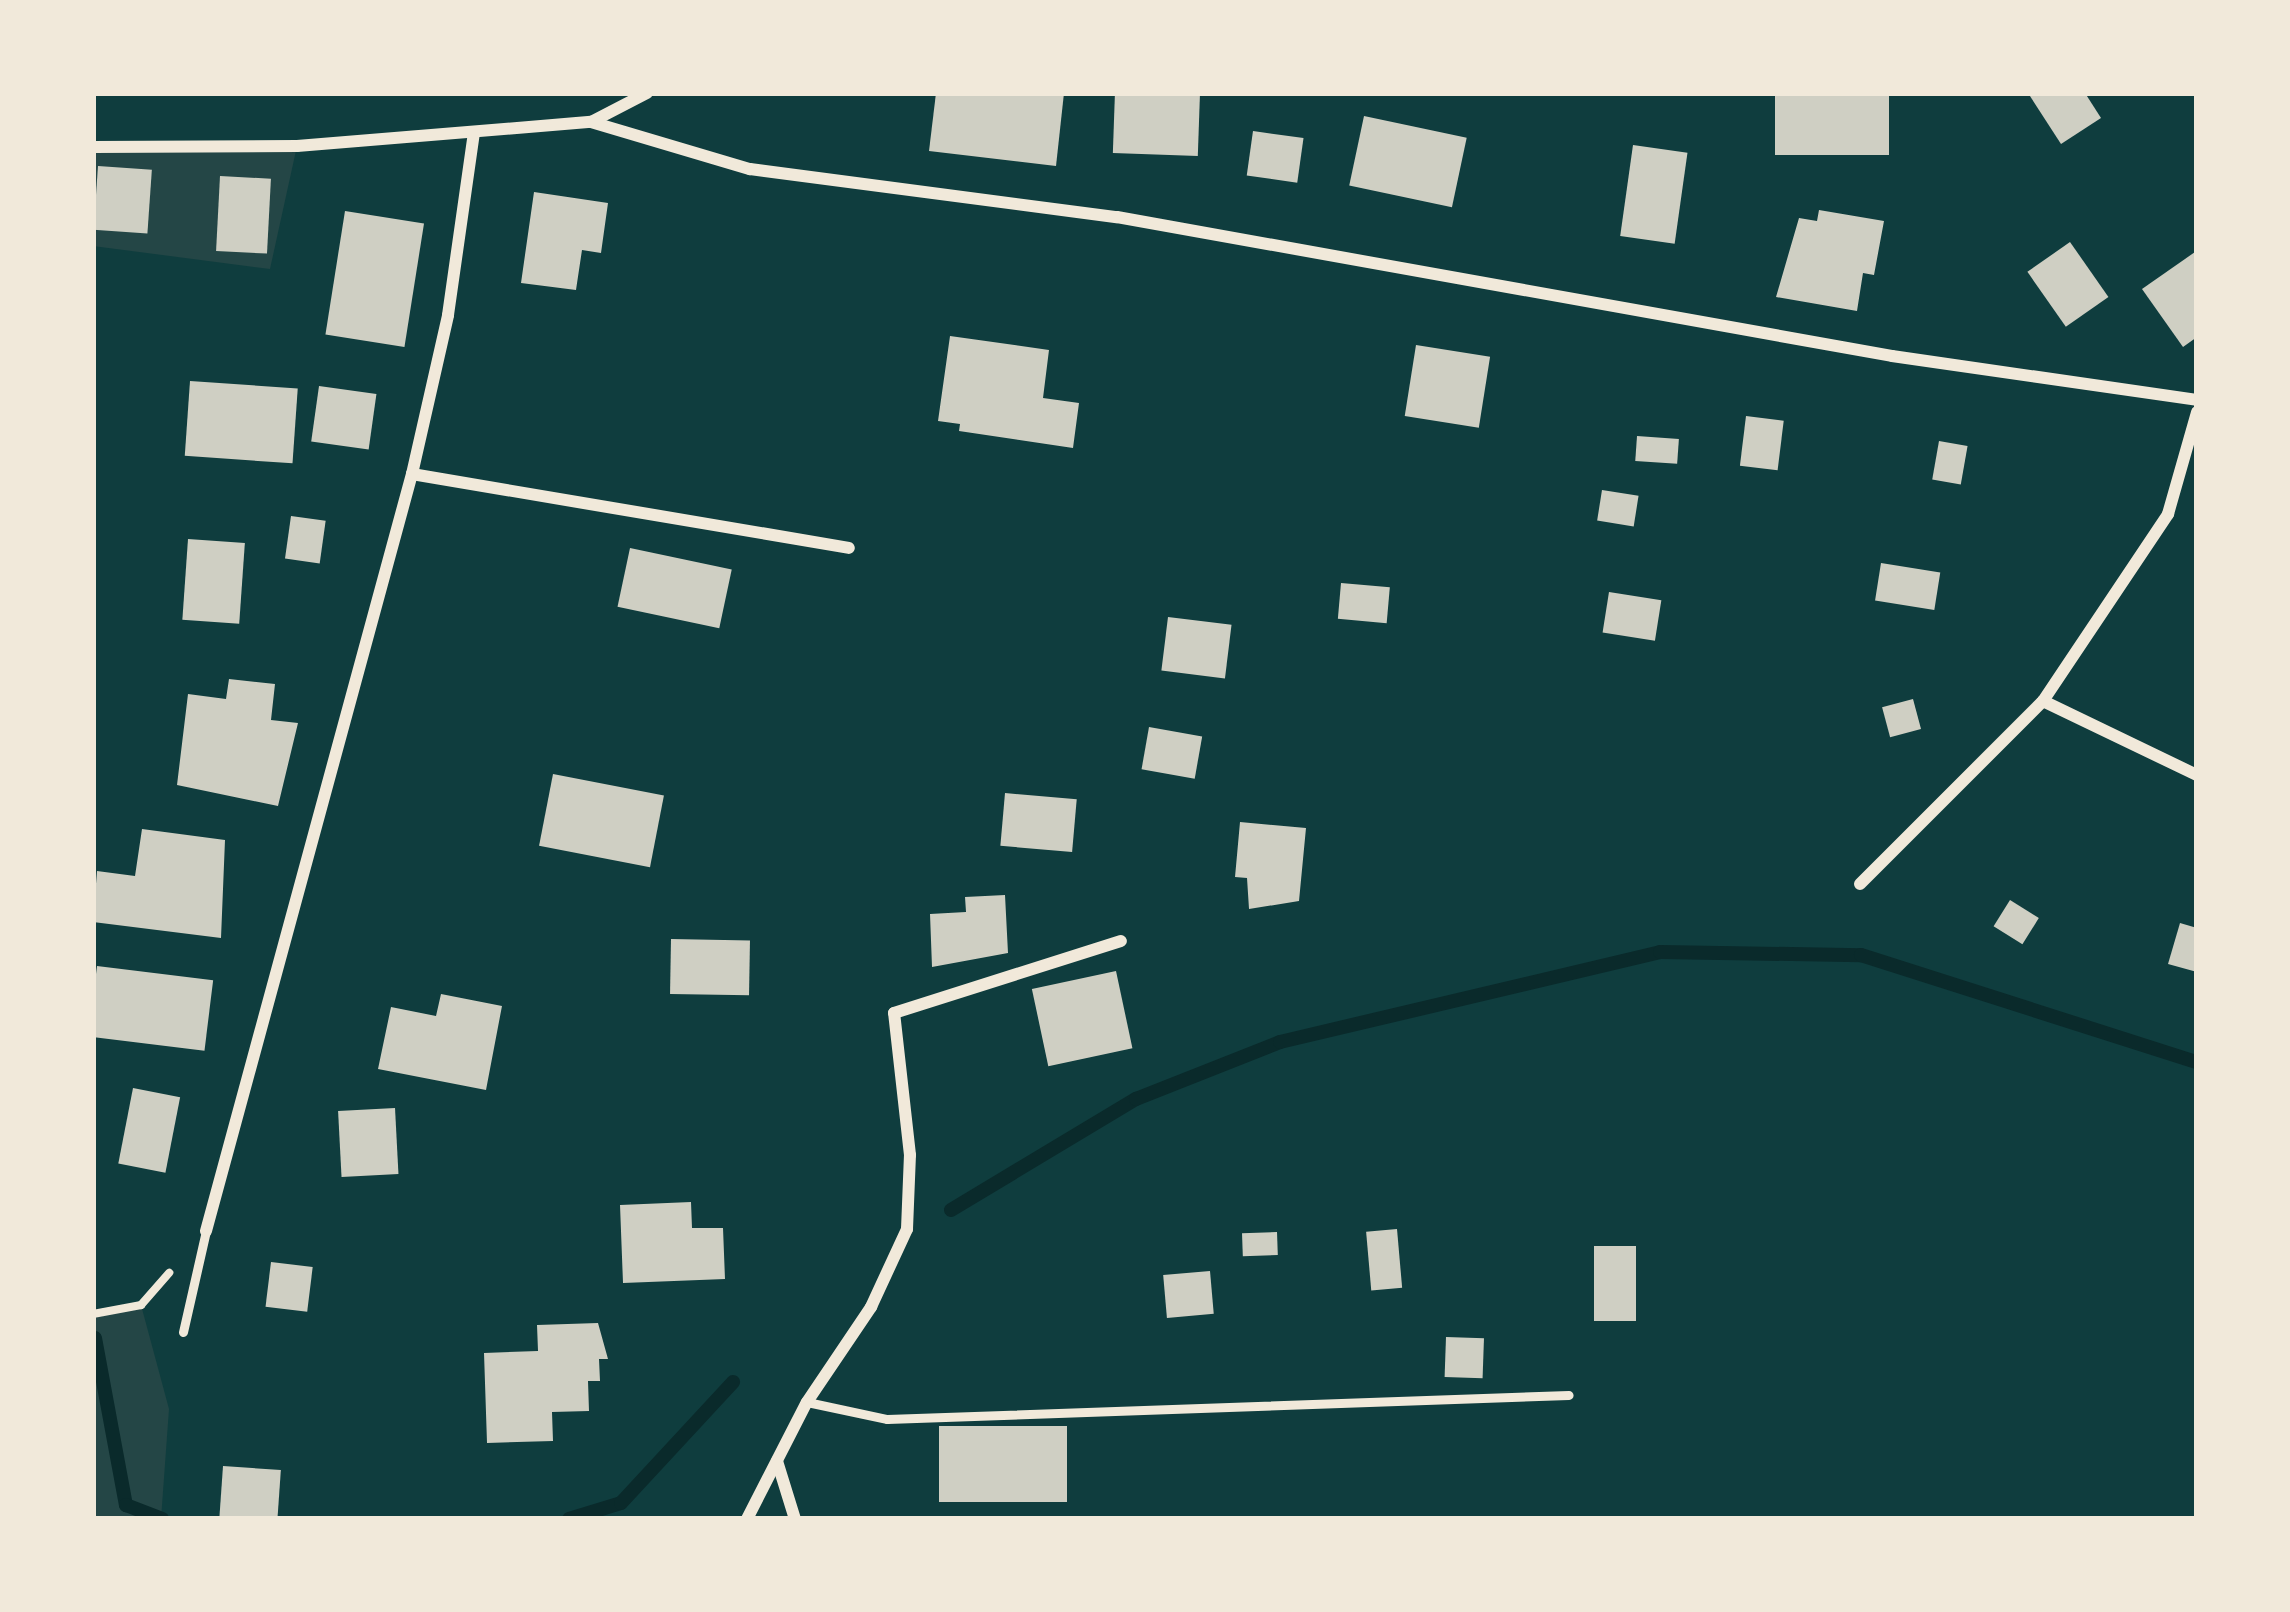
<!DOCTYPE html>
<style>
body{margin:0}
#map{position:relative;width:2290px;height:1612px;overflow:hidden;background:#0f3d3e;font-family:"Sofia Sans Condensed",sans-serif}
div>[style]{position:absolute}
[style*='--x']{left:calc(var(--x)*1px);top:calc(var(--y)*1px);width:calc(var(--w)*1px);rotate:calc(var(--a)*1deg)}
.green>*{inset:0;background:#244646}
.stream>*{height:14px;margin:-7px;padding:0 7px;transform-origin:7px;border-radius:7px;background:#0a2a2b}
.building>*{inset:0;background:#cfcfc3;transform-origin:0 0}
.path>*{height:8px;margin:-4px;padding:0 4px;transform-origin:4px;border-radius:4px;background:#f1e9da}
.service>*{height:9px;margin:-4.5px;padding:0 4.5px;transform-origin:4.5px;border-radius:4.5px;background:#f1e9da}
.minor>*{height:12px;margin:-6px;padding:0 6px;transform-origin:6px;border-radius:6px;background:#f1e9da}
span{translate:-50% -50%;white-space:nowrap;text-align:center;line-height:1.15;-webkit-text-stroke:9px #f1e9da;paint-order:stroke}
.frame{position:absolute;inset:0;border:96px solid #f1e9da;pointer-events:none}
</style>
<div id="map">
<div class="green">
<i style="clip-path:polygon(297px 146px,270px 269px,93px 246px,93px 147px)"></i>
<i style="clip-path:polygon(141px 1305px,169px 1409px,161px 1519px,93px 1519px,93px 1314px)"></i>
</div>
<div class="stream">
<i style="--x:951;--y:1210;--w:216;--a:-31"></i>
<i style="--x:1136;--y:1099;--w:155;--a:-21.6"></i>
<i style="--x:1280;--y:1042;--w:391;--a:-13.3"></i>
<i style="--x:1660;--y:952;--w:201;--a:0.9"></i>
<i style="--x:1861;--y:955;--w:353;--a:17.7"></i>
<i style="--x:95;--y:1338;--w:170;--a:79.5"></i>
<i style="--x:126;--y:1505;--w:39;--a:21"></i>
<i style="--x:569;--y:1519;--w:54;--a:-17.1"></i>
<i style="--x:621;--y:1503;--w:165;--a:-47.2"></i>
</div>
<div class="building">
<i style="clip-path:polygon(936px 93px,1064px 93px,1056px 166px,929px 151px)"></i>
<i style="left:1200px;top:93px;width:63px;height:85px;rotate:92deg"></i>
<i style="left:1775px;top:93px;width:114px;height:62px"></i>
<i style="clip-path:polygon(2028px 93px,2085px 93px,2101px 118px,2061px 144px)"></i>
<i style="left:1364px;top:116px;width:105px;height:71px;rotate:12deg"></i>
<i style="left:1253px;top:131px;width:51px;height:45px;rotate:8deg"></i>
<i style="left:1633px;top:145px;width:55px;height:92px;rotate:8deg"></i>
<i style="left:98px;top:166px;width:54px;height:64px;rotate:4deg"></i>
<i style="left:220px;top:176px;width:51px;height:75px;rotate:3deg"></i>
<i style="clip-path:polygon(534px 192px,608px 203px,601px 253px,582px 250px,576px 290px,521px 283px)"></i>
<i style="clip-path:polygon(1819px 210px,1884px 221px,1874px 275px,1863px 273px,1857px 311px,1776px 297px,1799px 218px,1817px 221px)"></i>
<i style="left:345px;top:211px;width:80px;height:125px;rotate:9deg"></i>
<i style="left:2070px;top:242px;width:67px;height:52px;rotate:55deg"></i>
<i style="clip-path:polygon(2195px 252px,2197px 337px,2183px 347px,2142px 289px)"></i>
<i style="clip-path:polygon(950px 336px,1049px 350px,1043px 398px,1079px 403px,1073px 448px,959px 431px,960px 424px,938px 421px)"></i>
<i style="left:1416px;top:345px;width:75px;height:72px;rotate:9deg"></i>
<i style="left:190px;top:381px;width:108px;height:75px;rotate:4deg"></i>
<i style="left:319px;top:386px;width:58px;height:56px;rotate:8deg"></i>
<i style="left:1746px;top:416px;width:38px;height:50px;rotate:7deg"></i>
<i style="left:1637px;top:436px;width:42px;height:25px;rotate:4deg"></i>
<i style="left:1939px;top:441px;width:29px;height:39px;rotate:10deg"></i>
<i style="left:1602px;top:490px;width:37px;height:31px;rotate:9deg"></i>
<i style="left:291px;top:516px;width:35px;height:43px;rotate:8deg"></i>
<i style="left:188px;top:539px;width:57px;height:81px;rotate:4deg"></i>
<i style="left:630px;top:548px;width:104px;height:60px;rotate:12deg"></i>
<i style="left:1881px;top:563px;width:60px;height:38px;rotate:9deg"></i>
<i style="left:1341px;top:583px;width:49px;height:36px;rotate:5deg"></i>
<i style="left:1609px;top:592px;width:53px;height:41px;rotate:9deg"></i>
<i style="left:1168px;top:617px;width:64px;height:54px;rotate:7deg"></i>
<i style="clip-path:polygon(229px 679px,275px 684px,271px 720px,298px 723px,278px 806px,177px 785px,188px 694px,226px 699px)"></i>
<i style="left:1913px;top:699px;width:31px;height:32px;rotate:75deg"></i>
<i style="left:1149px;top:727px;width:54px;height:43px;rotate:10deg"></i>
<i style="left:553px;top:774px;width:113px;height:73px;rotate:11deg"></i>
<i style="left:1005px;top:793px;width:72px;height:53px;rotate:5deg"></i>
<i style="clip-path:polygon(1240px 822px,1306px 828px,1299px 901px,1249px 909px,1247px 878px,1235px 877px)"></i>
<i style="clip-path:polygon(142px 829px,225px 840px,221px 938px,93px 922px,97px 871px,135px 876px)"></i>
<i style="clip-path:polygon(1005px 895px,1008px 953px,932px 967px,930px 914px,966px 912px,965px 897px)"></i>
<i style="left:2010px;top:900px;width:34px;height:31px;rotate:32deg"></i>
<i style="clip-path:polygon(2180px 923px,2197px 928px,2197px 972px,2168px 964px)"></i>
<i style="left:671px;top:939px;width:79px;height:55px;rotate:1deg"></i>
<i style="left:97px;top:966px;width:117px;height:71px;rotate:7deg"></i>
<i style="left:1116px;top:971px;width:79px;height:86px;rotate:78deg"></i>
<i style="clip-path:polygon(441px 994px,502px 1006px,486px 1090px,378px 1069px,391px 1007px,436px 1016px)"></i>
<i style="left:133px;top:1088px;width:48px;height:77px;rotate:11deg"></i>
<i style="left:395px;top:1108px;width:66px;height:57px;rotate:87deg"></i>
<i style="clip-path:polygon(691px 1202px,692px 1228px,723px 1228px,725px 1279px,623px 1283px,620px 1205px)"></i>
<i style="left:1397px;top:1229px;width:59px;height:31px;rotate:85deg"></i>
<i style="left:1277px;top:1232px;width:23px;height:35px;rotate:88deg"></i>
<i style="left:1594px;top:1246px;width:42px;height:75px"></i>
<i style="left:271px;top:1262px;width:42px;height:45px;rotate:7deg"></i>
<i style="left:1210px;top:1271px;width:43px;height:47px;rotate:85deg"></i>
<i style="clip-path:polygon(598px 1323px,608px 1359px,599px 1359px,600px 1381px,588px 1381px,589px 1411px,552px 1412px,553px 1441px,487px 1443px,484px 1353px,538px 1351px,537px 1325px)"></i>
<i style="left:1446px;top:1337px;width:38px;height:40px;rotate:2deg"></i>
<i style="left:1067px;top:1426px;width:76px;height:128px;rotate:90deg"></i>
<i style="left:223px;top:1466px;width:58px;height:53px;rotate:4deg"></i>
</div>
<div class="path">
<i style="--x:93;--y:1314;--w:49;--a:-10.6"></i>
<i style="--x:141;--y:1305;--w:43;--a:-48.8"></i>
</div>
<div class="service">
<i style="--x:183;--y:1332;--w:104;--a:-77.2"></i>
<i style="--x:807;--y:1402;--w:82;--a:12"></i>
<i style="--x:887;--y:1419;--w:682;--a:-2.02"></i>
</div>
<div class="minor">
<i style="--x:591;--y:122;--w:166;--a:16.5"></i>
<i style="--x:750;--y:169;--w:370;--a:7.5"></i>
<i style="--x:1117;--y:217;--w:787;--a:10.17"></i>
<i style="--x:1892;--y:356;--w:308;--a:8.2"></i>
<i style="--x:93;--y:147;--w:204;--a:-0.3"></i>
<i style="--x:297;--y:146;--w:295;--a:-4.7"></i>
<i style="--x:591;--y:122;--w:63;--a:-27.4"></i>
<i style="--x:412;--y:474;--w:443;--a:9.6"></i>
<i style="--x:2043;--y:701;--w:171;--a:25.7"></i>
<i style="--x:1860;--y:884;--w:259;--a:-45"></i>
<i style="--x:2043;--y:701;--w:225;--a:-56.2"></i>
<i style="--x:2168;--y:514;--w:106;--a:-74.1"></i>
<i style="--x:206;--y:1231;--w:785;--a:-74.78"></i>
<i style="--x:412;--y:474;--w:163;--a:-77.2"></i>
<i style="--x:448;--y:315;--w:184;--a:-81.9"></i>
<i style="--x:777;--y:1461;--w:61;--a:72.8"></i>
<i style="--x:747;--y:1519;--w:131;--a:-62.9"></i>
<i style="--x:807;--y:1402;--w:115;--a:-56"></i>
<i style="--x:871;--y:1307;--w:86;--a:-65.2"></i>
<i style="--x:907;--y:1229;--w:74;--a:-87.7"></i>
<i style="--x:910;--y:1155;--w:143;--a:-96.4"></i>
<i style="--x:894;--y:1013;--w:238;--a:-17.6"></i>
</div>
<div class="frame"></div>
</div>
